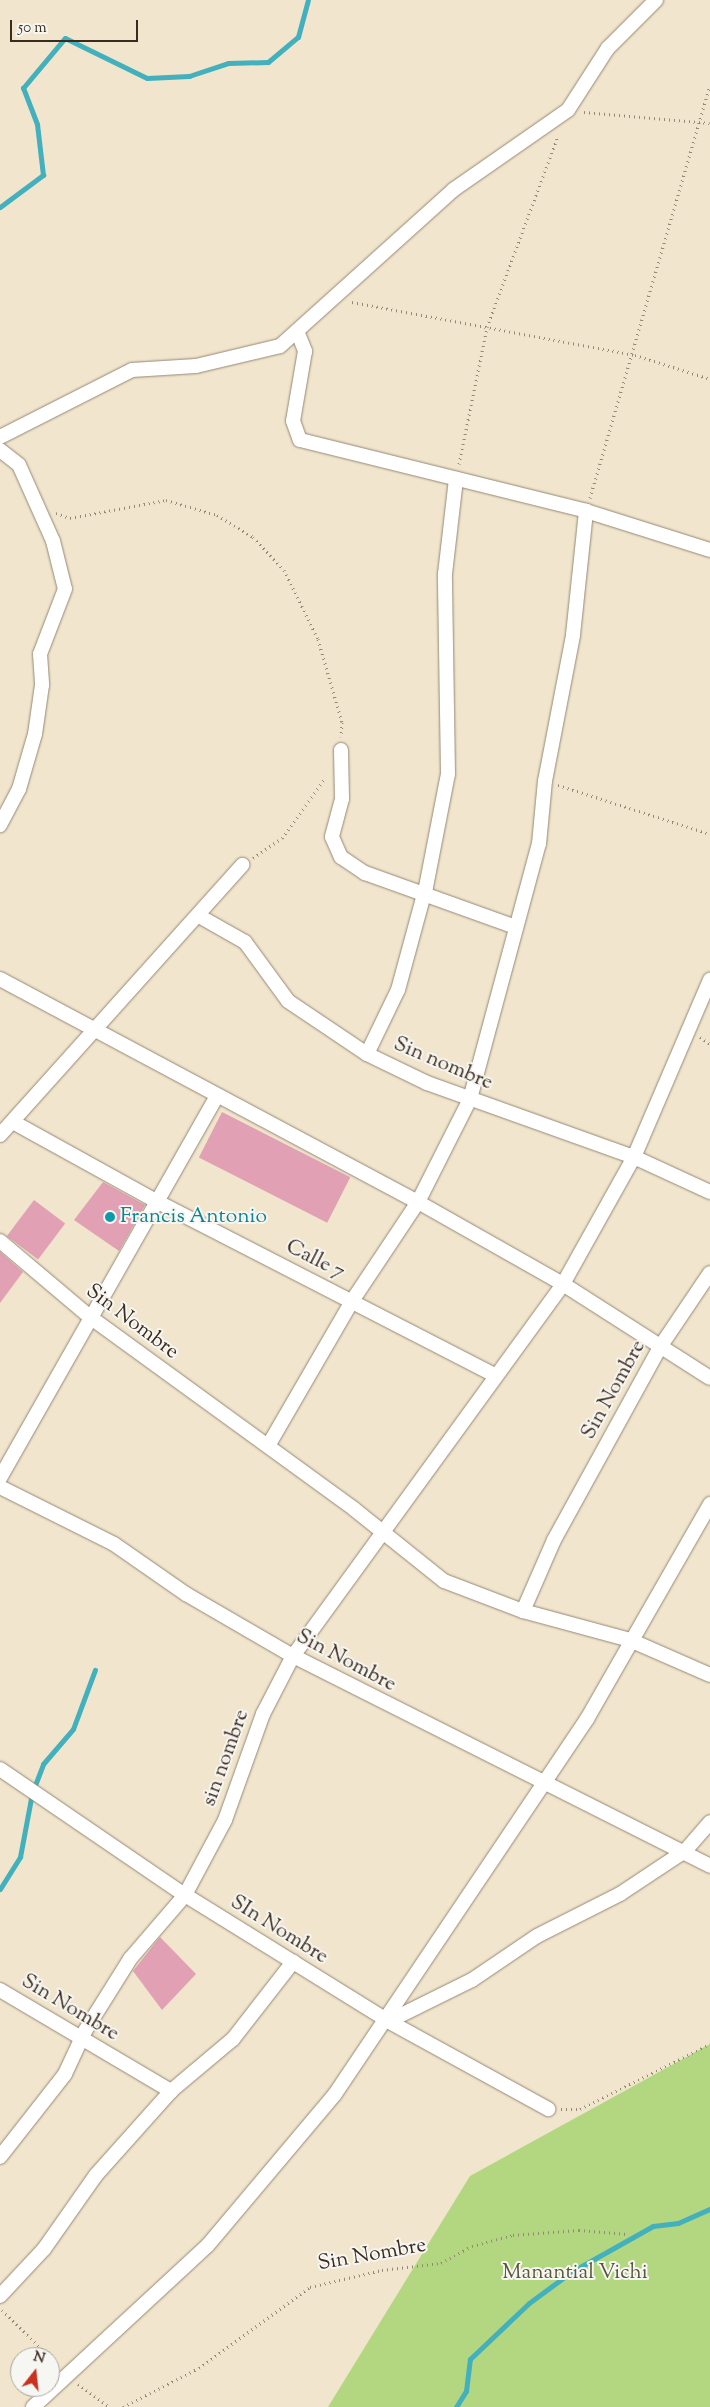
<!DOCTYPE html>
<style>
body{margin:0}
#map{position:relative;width:710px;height:2407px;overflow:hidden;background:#f1e5cd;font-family:"Sorts Mill Goudy",serif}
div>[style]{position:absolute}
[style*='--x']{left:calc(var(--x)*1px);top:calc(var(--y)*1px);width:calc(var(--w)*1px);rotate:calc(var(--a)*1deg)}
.green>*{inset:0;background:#b2d780}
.stream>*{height:5px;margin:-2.5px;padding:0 2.5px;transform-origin:2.5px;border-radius:2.5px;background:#42b0bd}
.building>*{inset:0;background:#e1a0b3;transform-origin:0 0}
.path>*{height:3px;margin-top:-1.5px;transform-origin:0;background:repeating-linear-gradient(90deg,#968876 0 1px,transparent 0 5px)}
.roads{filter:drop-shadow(0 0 1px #968876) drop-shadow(0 0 1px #968876)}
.minor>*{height:14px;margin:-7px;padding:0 7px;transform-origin:7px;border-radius:7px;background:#fff}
.dots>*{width:14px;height:14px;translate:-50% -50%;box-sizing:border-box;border:2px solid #f6f6f2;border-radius:50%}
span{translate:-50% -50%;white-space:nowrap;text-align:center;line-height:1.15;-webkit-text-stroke:4px #f6f6f2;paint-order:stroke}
.street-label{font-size:21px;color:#3b2a1e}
.culture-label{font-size:21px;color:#0d838f}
.left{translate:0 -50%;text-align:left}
.park-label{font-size:21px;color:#595536}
.north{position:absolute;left:10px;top:2347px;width:50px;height:50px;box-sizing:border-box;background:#f6f6f2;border:1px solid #aba49d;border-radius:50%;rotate:16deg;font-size:14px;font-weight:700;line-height:20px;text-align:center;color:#3b2a1e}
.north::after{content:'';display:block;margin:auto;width:18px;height:22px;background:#c8321e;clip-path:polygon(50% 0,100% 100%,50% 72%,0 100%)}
.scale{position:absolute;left:10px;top:20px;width:128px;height:22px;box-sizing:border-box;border:2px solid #3b2a1e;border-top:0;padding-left:6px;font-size:15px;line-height:18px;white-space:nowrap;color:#3b2a1e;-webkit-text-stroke:4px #f6f6f2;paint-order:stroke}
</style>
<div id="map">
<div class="green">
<i style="clip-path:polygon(710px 2044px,710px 2407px,328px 2407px,470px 2176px)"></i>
</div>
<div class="stream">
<i style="--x:0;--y:207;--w:54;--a:-36.7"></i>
<i style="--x:43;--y:175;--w:51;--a:-96.7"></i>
<i style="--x:37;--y:124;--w:39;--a:-111"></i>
<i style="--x:23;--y:88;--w:65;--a:-50"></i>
<i style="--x:65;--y:38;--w:91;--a:26"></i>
<i style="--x:147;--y:78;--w:42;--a:-2.7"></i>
<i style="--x:189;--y:76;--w:41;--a:-18.4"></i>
<i style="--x:228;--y:63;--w:40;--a:-1.4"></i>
<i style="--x:268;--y:62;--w:39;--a:-40"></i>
<i style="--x:298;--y:37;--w:38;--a:-75"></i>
<i style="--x:0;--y:1889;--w:38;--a:-58"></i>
<i style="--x:20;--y:1857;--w:65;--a:-79.4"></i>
<i style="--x:32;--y:1793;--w:31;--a:-69"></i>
<i style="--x:43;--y:1764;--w:46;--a:-49.4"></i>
<i style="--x:73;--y:1729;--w:63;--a:-69.6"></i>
<i style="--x:456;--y:2407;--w:19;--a:-58"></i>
<i style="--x:466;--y:2391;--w:32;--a:-83"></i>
<i style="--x:470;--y:2359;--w:81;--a:-43.5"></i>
<i style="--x:529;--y:2303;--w:52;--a:-36.4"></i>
<i style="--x:571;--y:2272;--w:94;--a:-29.3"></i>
<i style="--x:653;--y:2226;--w:25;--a:-7"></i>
<i style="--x:678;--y:2223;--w:35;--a:-24"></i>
</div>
<div class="building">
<i style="left:222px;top:1112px;width:144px;height:51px;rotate:27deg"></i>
<i style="clip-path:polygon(103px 1182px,145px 1205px,119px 1251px,74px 1220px)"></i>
<i style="left:34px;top:1200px;width:39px;height:45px;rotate:37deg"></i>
<i style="clip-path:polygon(0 1252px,23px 1272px,0 1303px)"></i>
<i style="clip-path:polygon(160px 1937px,196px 1974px,162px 2010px,133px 1971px)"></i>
</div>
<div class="path">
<i style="--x:584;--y:112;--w:126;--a:5"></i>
<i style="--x:352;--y:302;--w:288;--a:10.6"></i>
<i style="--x:635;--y:355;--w:79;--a:17.7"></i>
<i style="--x:459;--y:464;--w:140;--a:-78.4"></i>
<i style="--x:487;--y:327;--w:204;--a:-69.6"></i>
<i style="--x:590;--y:498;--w:429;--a:-73.8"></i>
<i style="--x:56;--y:513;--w:15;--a:20"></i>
<i style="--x:70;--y:518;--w:98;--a:-10.6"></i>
<i style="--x:166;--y:500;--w:53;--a:16.4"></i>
<i style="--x:217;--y:515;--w:42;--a:31.4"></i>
<i style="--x:253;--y:537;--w:45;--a:46.8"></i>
<i style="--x:284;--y:570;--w:77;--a:63.8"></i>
<i style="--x:318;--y:639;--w:86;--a:73.9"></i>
<i style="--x:342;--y:722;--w:15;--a:94"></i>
<i style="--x:558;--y:785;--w:160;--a:17.9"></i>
<i style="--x:253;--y:858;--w:35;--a:-35"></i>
<i style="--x:282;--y:838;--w:75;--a:-54.2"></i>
<i style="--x:700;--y:1037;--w:12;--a:35"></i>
<i style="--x:561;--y:2109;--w:19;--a:0"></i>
<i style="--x:580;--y:2109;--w:145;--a:-26.6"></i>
<i style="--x:2;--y:2310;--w:67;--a:44.4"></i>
<i style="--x:50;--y:2357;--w:12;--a:48"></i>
<i style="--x:78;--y:2384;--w:39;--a:36"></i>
<i style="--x:123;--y:2407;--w:85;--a:-27.2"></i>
<i style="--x:199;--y:2368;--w:137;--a:-36.1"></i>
<i style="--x:310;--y:2287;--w:74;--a:-13.3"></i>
<i style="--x:382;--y:2270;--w:59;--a:-6.8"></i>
<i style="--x:441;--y:2263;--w:35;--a:-29"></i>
<i style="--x:472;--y:2246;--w:42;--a:-15"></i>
<i style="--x:513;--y:2235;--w:66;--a:-4.3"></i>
<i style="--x:579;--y:2230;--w:49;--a:4.7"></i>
</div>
<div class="roads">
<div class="minor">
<i style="--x:297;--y:331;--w:22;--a:68"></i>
<i style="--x:305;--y:351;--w:71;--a:99.7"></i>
<i style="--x:293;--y:421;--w:20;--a:70"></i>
<i style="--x:300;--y:440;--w:295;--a:13.9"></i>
<i style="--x:586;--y:511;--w:130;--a:17.5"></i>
<i style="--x:0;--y:437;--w:148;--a:-26.9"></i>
<i style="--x:132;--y:370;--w:64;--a:-3.6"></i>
<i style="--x:196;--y:366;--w:86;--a:-13.4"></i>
<i style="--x:280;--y:346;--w:233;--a:-42"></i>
<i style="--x:453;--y:190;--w:140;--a:-34.8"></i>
<i style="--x:568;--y:110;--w:74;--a:-57.2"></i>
<i style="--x:608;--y:48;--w:68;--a:-45"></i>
<i style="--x:0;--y:450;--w:24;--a:38"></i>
<i style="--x:19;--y:465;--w:83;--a:65.9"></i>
<i style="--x:53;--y:541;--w:49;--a:76"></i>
<i style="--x:65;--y:589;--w:70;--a:111"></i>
<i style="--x:40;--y:654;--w:31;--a:86"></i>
<i style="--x:42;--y:685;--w:49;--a:98.1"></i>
<i style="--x:35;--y:734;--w:57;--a:106.2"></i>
<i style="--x:19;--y:789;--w:41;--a:117.8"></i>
<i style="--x:341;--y:750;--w:49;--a:88.8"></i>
<i style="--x:342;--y:799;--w:39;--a:105"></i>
<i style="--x:332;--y:837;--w:22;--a:66"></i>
<i style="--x:341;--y:857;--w:29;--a:34"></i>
<i style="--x:365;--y:873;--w:160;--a:19.7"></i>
<i style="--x:199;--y:916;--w:53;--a:29.5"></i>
<i style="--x:245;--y:942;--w:73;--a:53.9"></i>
<i style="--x:288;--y:1001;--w:95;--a:33.9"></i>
<i style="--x:367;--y:1054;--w:67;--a:25.8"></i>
<i style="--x:427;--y:1083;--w:220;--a:19.7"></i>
<i style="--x:634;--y:1157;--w:84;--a:24.7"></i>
<i style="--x:0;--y:979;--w:474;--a:28.1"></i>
<i style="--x:418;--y:1202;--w:167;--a:29.5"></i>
<i style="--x:563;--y:1284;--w:174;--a:32.6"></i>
<i style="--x:367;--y:1054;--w:71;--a:-64.2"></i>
<i style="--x:398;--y:990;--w:107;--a:-74.8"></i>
<i style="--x:426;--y:887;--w:115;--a:-79"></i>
<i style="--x:448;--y:774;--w:200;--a:-90.9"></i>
<i style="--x:445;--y:574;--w:96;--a:-83.4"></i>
<i style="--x:13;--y:1122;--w:163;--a:28.9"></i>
<i style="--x:156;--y:1201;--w:380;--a:27.2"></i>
<i style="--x:0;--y:1135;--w:363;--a:-48.1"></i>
<i style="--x:0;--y:1241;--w:118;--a:40.2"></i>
<i style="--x:90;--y:1317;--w:326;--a:36"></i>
<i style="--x:354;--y:1509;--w:115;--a:38.7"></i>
<i style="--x:444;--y:1581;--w:85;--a:20.8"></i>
<i style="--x:523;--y:1611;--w:111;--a:15.2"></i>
<i style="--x:630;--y:1640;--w:87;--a:23.6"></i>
<i style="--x:268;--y:1446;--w:168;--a:-59.9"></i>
<i style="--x:352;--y:1301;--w:119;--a:-56.3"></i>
<i style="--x:418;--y:1202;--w:115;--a:-63.2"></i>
<i style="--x:470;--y:1099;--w:264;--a:-74.9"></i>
<i style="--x:539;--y:844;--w:63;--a:-84.6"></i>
<i style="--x:545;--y:781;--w:149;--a:-79.1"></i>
<i style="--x:573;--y:635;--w:125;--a:-84"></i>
<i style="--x:0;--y:1478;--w:439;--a:-60.4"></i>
<i style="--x:0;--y:1487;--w:127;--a:26.6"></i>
<i style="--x:114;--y:1544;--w:88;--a:34.8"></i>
<i style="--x:186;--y:1594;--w:124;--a:30.1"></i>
<i style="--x:293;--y:1656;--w:467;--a:26.7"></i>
<i style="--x:523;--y:1611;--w:77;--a:-66.4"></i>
<i style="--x:554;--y:1540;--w:220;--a:-61.2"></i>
<i style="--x:660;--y:1347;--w:89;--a:-56"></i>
<i style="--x:0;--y:1769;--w:224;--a:34.3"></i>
<i style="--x:185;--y:1895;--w:239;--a:31.8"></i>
<i style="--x:388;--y:2021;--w:183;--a:28.8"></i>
<i style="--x:0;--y:1990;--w:199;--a:30.6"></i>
<i style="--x:389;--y:2021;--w:93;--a:-26.3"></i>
<i style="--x:472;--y:1980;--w:78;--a:-34.1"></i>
<i style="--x:537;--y:1936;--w:93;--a:-26.8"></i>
<i style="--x:620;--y:1894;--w:78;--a:-33.5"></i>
<i style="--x:685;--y:1851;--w:38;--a:-49"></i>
<i style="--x:0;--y:2157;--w:105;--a:-51.9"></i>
<i style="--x:65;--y:2074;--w:47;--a:-65.1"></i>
<i style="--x:85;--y:2031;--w:85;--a:-58"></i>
<i style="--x:130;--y:1959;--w:84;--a:-49.3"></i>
<i style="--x:185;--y:1895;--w:85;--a:-61.9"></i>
<i style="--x:225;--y:1820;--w:113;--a:-70.3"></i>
<i style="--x:263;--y:1714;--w:65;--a:-62.7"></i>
<i style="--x:293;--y:1656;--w:460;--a:-54"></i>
<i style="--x:563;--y:1284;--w:145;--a:-60.8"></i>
<i style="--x:634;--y:1157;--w:193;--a:-66.8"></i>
<i style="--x:0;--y:2296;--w:64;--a:-46.9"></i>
<i style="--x:44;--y:2249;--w:90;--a:-54.9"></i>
<i style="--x:96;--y:2175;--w:113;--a:-48.2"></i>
<i style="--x:171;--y:2091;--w:81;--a:-40"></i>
<i style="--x:233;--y:2039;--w:98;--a:-52.1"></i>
<i style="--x:33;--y:2407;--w:238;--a:-42.8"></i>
<i style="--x:208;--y:2245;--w:197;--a:-49.9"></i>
<i style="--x:335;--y:2094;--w:452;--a:-56.1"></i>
<i style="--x:587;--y:1719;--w:248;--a:-60.2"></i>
</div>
</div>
<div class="dots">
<i style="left:110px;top:1217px;background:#0f9aa8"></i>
</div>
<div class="street-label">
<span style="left:443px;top:1064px;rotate:23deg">Sin nombre</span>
<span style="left:315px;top:1260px;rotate:27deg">Calle 7</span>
<span style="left:132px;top:1322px;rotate:37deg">Sin Nombre</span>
<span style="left:614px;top:1390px;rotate:-61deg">Sin Nombre</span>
<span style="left:346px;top:1661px;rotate:28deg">Sin Nombre</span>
<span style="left:226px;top:1758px;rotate:-70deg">sin nombre</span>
<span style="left:279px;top:1930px;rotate:32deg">SIn Nombre</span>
<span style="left:70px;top:2008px;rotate:31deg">Sin Nombre</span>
<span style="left:372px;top:2255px;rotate:-10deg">Sin Nombre</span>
</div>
<div class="culture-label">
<span class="left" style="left:120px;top:1217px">Francis Antonio</span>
</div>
<div class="park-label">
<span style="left:575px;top:2273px">Manantial Vichi</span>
</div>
<div class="north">N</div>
<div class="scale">50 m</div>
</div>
